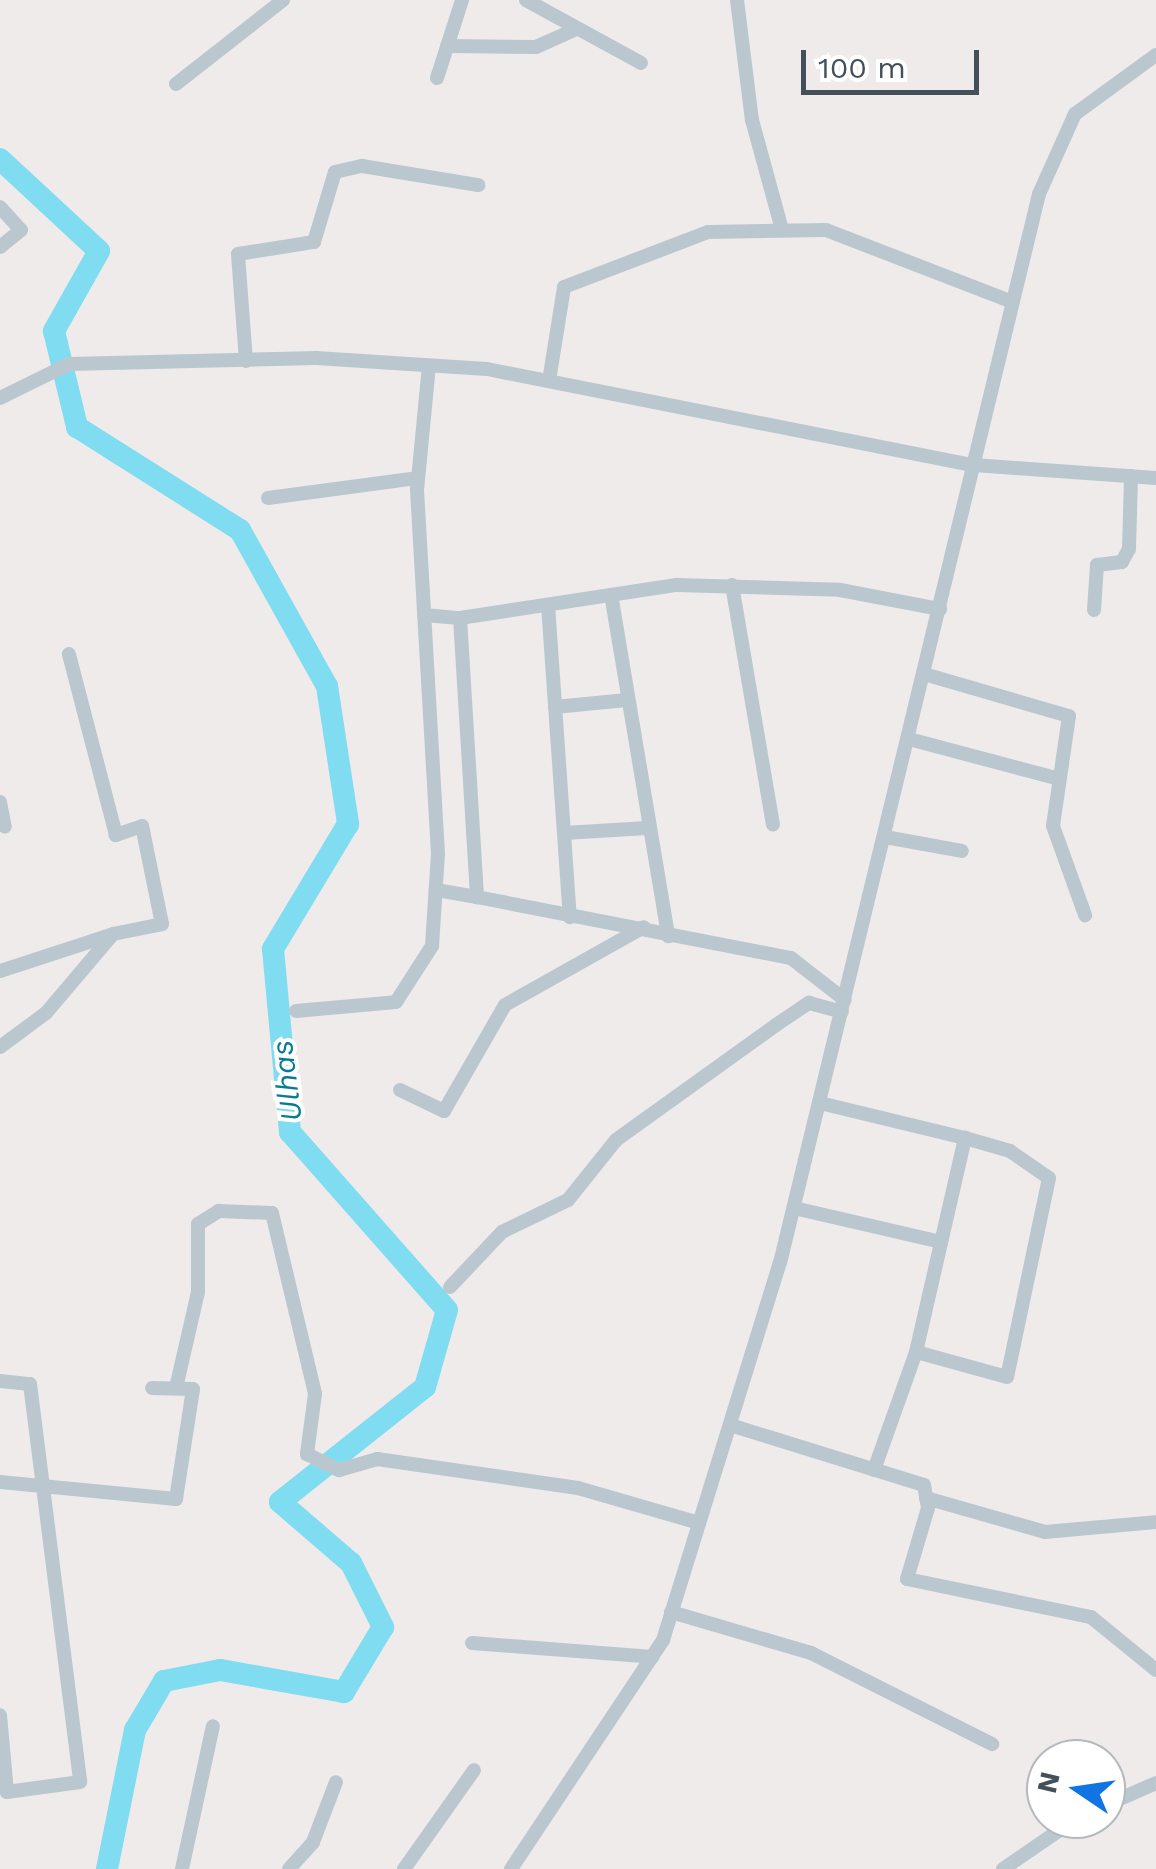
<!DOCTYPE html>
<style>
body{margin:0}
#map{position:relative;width:1156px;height:1869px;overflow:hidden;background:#efebeb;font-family:"Work Sans",sans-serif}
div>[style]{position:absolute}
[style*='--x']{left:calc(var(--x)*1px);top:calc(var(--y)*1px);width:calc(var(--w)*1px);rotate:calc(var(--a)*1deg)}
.river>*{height:22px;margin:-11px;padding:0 11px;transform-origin:11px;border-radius:11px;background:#80dcf0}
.minor>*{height:14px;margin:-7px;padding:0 7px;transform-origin:7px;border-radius:7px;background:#bbc7cf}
span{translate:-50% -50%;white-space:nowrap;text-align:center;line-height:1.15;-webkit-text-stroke:8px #fff;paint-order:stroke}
.water-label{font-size:30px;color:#077b94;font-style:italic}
.north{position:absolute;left:1026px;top:1739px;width:100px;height:100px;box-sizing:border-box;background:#fff;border:2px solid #b4b9bd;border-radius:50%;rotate:283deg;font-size:28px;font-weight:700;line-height:40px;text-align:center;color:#43505a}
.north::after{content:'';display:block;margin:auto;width:35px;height:45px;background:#1074e4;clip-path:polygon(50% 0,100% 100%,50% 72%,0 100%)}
.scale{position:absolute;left:801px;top:50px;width:178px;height:45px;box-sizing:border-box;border:5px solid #43505a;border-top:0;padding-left:12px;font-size:30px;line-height:35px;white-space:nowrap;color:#43505a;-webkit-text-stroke:8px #fff;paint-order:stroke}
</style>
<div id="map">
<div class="river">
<i style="--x:0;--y:159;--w:135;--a:42.9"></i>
<i style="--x:99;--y:251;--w:92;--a:119.4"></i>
<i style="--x:54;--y:331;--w:99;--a:76.5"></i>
<i style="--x:77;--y:427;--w:193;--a:32.3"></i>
<i style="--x:240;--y:530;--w:179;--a:60.9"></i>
<i style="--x:327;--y:686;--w:140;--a:81.3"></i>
<i style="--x:348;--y:824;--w:146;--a:121"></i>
<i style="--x:273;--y:949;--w:184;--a:84.7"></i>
<i style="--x:290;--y:1132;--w:237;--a:48.6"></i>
<i style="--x:447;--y:1310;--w:80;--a:105.9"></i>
<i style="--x:425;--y:1387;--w:185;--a:141.6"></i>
<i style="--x:280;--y:1502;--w:94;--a:40.7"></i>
<i style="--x:351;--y:1563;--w:72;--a:63.4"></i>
<i style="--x:383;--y:1627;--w:76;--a:121"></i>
<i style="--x:344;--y:1692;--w:126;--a:-169.9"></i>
<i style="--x:220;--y:1670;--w:57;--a:168.9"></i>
<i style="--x:164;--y:1681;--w:57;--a:120.6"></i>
<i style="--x:135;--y:1730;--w:142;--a:101.4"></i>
</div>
<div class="minor">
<i style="--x:526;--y:0;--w:131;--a:28.7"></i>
<i style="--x:737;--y:0;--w:121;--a:82.9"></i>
<i style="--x:752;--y:120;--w:114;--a:74.7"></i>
<i style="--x:447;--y:46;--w:89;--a:0.6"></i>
<i style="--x:536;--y:47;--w:42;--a:-24.1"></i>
<i style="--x:437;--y:78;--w:82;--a:-72.2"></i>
<i style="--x:176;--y:84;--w:136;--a:-38.1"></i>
<i style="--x:0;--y:207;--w:31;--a:48"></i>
<i style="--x:21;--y:230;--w:27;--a:141"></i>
<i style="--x:246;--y:361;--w:107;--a:-94.3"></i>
<i style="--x:238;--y:254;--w:77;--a:-9"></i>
<i style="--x:314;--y:242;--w:73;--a:-73.3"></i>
<i style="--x:335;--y:172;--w:28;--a:-13"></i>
<i style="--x:362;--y:166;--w:118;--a:9.3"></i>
<i style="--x:549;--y:381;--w:95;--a:-80.9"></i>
<i style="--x:564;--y:287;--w:154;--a:-20.9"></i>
<i style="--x:708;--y:232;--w:118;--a:-1"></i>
<i style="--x:826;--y:230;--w:200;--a:21.1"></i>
<i style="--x:0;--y:398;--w:77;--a:-26.2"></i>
<i style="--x:69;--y:364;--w:247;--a:-1.4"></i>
<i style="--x:316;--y:358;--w:171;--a:3.7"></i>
<i style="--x:487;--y:369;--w:496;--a:11.2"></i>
<i style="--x:974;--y:465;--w:182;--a:4.1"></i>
<i style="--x:268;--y:498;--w:150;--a:-7.6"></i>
<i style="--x:732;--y:585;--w:243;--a:80.3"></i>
<i style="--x:612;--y:600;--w:341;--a:80.5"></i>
<i style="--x:548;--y:605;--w:313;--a:86"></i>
<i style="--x:1094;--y:610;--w:45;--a:-86.2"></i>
<i style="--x:1097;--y:565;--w:25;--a:-7"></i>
<i style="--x:1122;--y:562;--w:15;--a:-62"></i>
<i style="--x:1129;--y:549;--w:73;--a:-88.4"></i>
<i style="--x:424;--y:615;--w:36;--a:5"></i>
<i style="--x:460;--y:618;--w:280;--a:86.5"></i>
<i style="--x:477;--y:897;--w:42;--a:-170.3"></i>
<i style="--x:460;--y:618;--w:219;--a:-8.7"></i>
<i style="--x:676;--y:585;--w:164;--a:1.7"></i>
<i style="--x:840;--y:590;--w:102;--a:10.8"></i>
<i style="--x:924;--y:674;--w:151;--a:16.2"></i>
<i style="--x:1069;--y:716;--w:111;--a:98.3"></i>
<i style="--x:1053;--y:826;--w:95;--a:70.2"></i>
<i style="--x:555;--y:707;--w:72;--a:-5.6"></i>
<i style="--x:909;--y:739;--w:155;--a:14.9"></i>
<i style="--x:0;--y:802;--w:25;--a:79"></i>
<i style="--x:564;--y:833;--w:83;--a:-3.4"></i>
<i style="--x:885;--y:837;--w:78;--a:10.3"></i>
<i style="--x:477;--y:897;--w:320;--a:11"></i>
<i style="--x:791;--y:958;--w:68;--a:37.9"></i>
<i style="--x:0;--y:971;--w:119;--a:-18.1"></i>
<i style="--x:296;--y:1011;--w:100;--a:-5.1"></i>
<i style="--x:396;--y:1002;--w:67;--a:-57.3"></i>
<i style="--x:432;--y:946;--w:92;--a:-86.3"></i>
<i style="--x:438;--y:854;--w:365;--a:-93.3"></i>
<i style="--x:417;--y:490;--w:125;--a:-84.5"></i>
<i style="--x:0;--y:1047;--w:57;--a:-36.5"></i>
<i style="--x:46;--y:1013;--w:104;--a:-49.7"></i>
<i style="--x:113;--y:934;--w:50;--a:-11.5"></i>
<i style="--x:162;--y:924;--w:100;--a:-101.5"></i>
<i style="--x:142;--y:826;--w:28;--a:161"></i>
<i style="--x:116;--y:835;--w:187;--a:-104.6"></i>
<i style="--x:400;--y:1090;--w:49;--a:25.5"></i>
<i style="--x:444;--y:1111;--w:122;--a:-60.1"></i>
<i style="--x:505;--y:1005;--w:159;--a:-29.3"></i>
<i style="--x:820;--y:1103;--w:149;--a:13.6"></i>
<i style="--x:965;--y:1138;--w:47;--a:16.1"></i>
<i style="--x:1010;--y:1151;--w:47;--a:34.7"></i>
<i style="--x:1049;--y:1178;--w:203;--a:101.9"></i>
<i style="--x:1007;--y:1377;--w:94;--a:-164.6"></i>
<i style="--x:916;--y:1352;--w:220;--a:-77.1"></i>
<i style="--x:794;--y:1208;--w:151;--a:13"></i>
<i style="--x:450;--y:1287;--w:76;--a:-46.6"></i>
<i style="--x:502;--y:1232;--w:73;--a:-25.9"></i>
<i style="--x:568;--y:1200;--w:77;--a:-51.3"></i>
<i style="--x:616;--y:1140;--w:197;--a:-35.7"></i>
<i style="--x:776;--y:1025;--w:40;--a:-34"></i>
<i style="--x:809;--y:1003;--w:34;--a:15"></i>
<i style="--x:0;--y:1381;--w:30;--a:6"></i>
<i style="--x:30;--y:1384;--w:401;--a:82.8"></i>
<i style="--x:80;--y:1782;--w:74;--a:172.2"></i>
<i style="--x:7;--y:1792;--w:77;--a:-95.2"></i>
<i style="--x:176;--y:1388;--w:98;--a:-77.1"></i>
<i style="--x:198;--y:1292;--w:68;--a:-90"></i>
<i style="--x:198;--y:1224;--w:25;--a:-32"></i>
<i style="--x:219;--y:1211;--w:53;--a:2.2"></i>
<i style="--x:272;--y:1213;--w:186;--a:76.6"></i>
<i style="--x:315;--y:1394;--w:61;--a:97.6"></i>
<i style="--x:307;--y:1454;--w:36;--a:27"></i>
<i style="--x:339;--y:1470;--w:40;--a:-16"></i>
<i style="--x:377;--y:1459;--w:203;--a:8.2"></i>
<i style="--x:578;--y:1488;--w:126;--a:16.1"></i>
<i style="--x:730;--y:1425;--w:203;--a:17.2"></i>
<i style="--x:924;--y:1485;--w:23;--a:80"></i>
<i style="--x:928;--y:1508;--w:74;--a:106.5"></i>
<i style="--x:907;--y:1579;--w:188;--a:11.7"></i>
<i style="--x:1091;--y:1617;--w:84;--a:39.2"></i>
<i style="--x:874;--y:1470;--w:125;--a:-70.4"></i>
<i style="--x:0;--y:1482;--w:177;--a:5.5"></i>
<i style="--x:176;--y:1499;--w:111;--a:-81.2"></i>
<i style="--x:193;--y:1389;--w:41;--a:-178.6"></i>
<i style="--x:926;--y:1498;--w:124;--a:15.9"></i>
<i style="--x:1045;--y:1532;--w:111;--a:-5.1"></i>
<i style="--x:671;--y:1612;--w:146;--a:16.3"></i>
<i style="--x:811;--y:1653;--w:203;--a:26.7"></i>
<i style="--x:472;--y:1643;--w:181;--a:4.4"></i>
<i style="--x:1106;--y:1805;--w:55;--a:-23.7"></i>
<i style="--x:182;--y:1869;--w:146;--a:-77.8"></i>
<i style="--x:289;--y:1869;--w:36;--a:-48"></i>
<i style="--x:313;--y:1842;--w:64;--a:-69"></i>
<i style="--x:404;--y:1869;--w:121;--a:-54.7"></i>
<i style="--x:511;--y:1869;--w:275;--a:-56.4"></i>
<i style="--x:663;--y:1640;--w:395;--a:-72.8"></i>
<i style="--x:780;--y:1263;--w:1100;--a:-76.38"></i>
<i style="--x:1039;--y:194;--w:88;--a:-65.8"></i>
<i style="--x:1075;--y:114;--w:100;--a:-36.1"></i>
<i style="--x:1003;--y:1869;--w:88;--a:-34.4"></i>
</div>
<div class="water-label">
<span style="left:287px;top:1081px;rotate:-97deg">Ulhas</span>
</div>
<div class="north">N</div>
<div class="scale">100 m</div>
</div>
